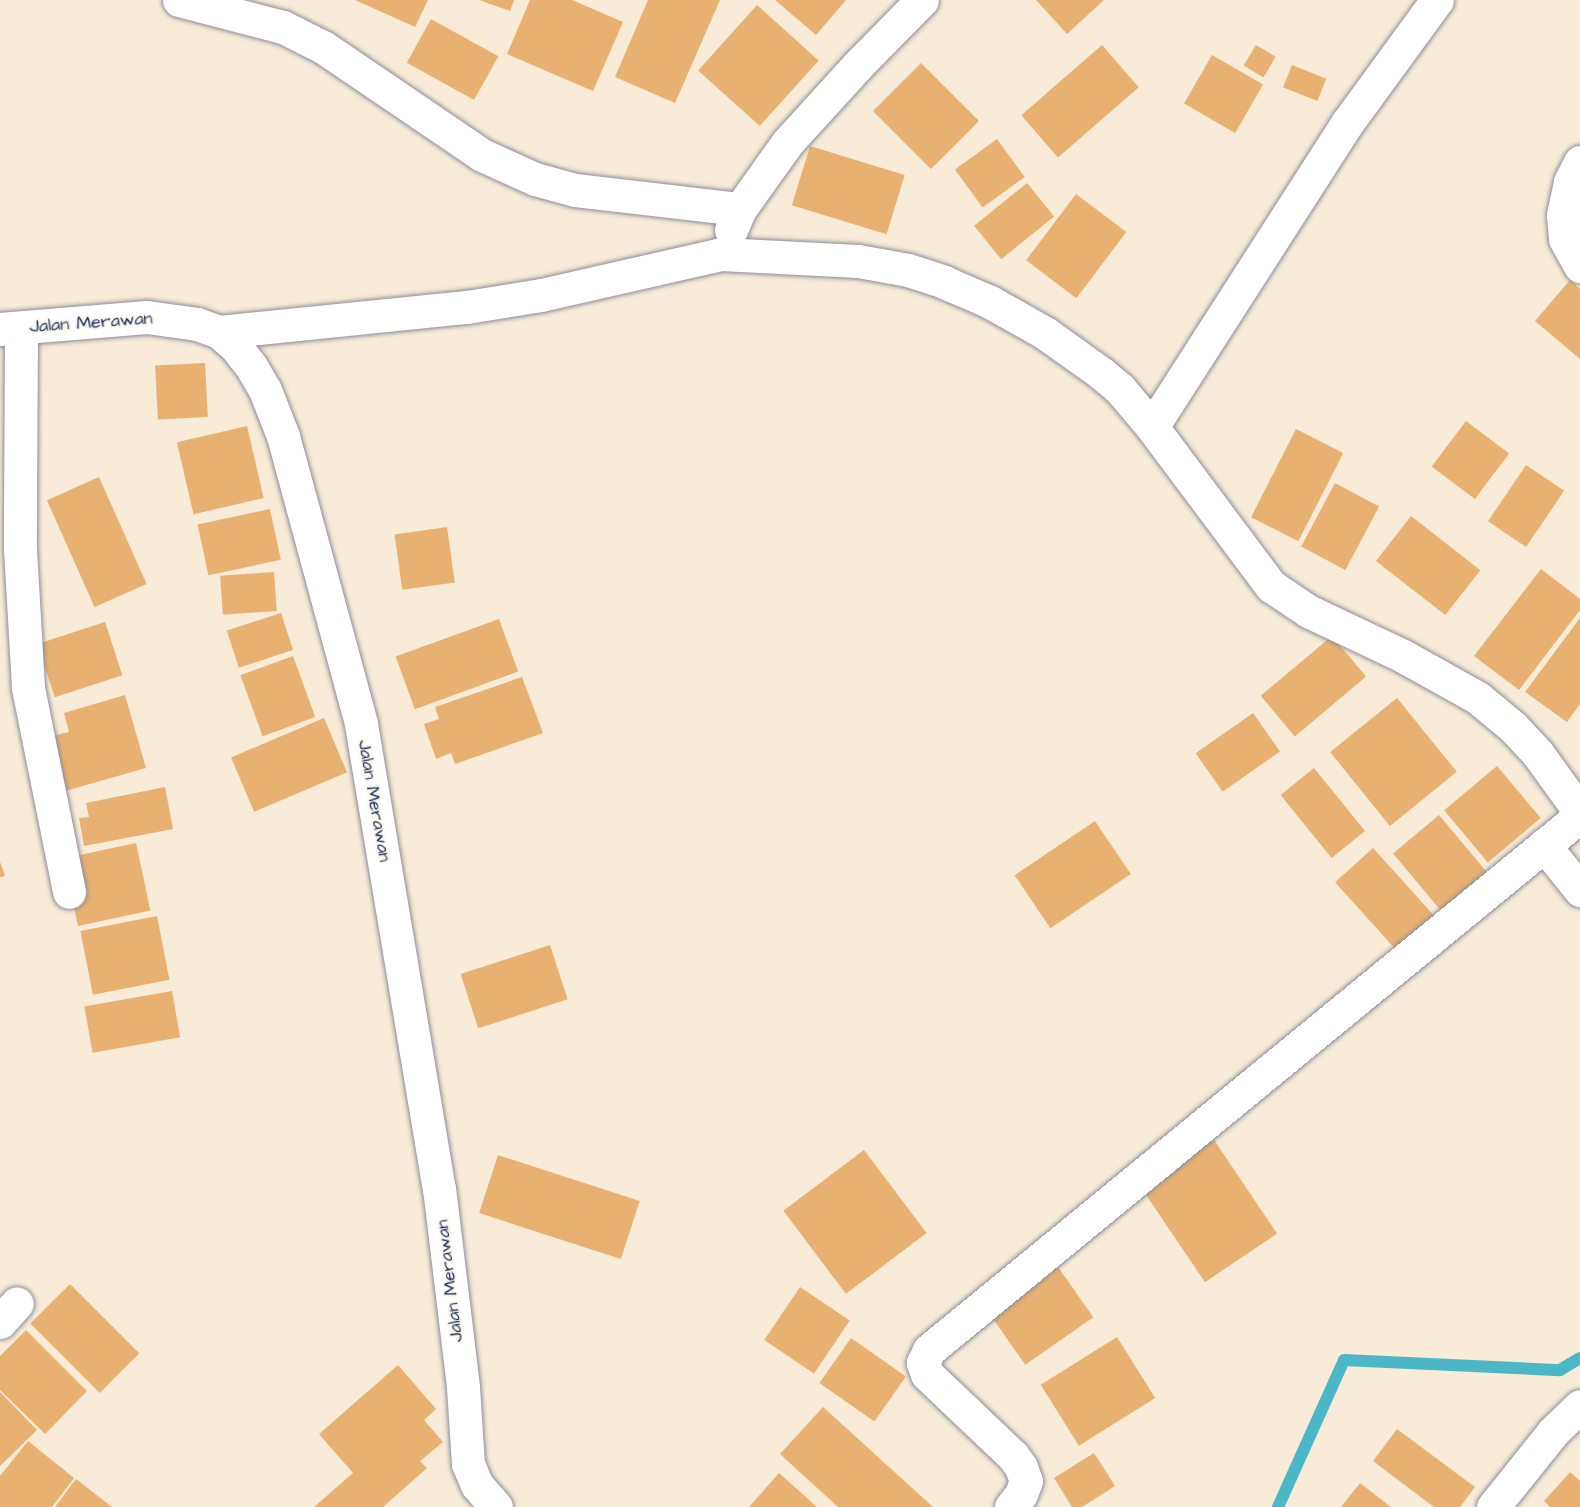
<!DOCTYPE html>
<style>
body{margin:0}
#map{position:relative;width:1580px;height:1507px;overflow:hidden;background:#f8ebd7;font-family:"Architects Daughter",sans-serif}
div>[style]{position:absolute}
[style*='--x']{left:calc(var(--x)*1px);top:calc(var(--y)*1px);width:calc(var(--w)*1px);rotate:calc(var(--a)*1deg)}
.stream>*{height:12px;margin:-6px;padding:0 6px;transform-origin:6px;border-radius:6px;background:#4bb7c7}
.building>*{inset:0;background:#e9b171;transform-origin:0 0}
.roads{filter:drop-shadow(0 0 2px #8a8d9a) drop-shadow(0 0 2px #8a8d9a)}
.minor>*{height:33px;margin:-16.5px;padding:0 16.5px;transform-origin:16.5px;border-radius:16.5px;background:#fff}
span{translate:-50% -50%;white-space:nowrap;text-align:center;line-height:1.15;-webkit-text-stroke:4.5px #fbf7ec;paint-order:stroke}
.street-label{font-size:18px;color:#1b2f5e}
</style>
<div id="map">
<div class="stream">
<i style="--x:1278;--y:1507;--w:161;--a:-65.8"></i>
<i style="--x:1344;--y:1360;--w:216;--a:2.7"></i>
<i style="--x:1560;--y:1370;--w:23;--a:-31"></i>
</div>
<div class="building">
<i style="clip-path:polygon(355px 0,428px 0,415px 27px)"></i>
<i style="clip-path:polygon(479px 0,514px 0,510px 11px)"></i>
<i style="clip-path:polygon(530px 0,572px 0,623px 22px,593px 91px,507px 54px)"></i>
<i style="clip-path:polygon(648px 0,720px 0,675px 103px,615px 77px)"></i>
<i style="clip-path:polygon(775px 0,846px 0,816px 35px)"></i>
<i style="clip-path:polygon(1036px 0,1104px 0,1067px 34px)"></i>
<i style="left:757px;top:5px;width:83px;height:88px;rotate:42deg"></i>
<i style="left:431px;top:19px;width:77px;height:50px;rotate:29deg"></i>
<i style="left:1102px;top:45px;width:56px;height:107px;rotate:49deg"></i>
<i style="left:1256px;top:45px;width:23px;height:24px;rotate:31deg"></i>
<i style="left:1212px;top:55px;width:59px;height:56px;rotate:30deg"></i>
<i style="left:921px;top:63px;width:82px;height:68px;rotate:45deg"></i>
<i style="left:1292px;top:65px;width:37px;height:24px;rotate:22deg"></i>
<i style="left:997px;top:139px;width:47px;height:52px;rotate:54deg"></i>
<i style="left:810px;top:146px;width:99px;height:62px;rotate:17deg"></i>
<i style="left:1027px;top:183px;width:43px;height:68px;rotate:51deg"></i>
<i style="left:1076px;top:194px;width:63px;height:83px;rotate:37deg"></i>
<i style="clip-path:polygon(1570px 280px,1580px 289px,1580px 359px,1535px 321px)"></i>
<i style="left:205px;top:363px;width:54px;height:50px;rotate:87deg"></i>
<i style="left:1466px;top:421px;width:54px;height:57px;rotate:37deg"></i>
<i style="left:247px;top:426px;width:74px;height:72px;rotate:77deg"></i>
<i style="left:1296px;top:429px;width:53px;height:99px;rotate:27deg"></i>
<i style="left:1526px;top:465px;width:46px;height:68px;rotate:34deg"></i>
<i style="left:99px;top:477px;width:117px;height:57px;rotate:66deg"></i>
<i style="left:1335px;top:483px;width:50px;height:72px;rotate:28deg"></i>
<i style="left:270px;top:509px;width:52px;height:74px;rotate:78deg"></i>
<i style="left:1411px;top:516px;width:88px;height:57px;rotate:38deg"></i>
<i style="left:447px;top:527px;width:56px;height:53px;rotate:82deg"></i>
<i style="clip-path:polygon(1541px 569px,1580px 599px,1580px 610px,1519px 690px,1474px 656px)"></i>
<i style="left:274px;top:572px;width:39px;height:54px;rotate:86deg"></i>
<i style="left:281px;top:613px;width:39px;height:57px;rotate:72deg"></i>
<i style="clip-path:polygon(1580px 618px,1580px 704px,1567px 722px,1525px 692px)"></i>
<i style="left:499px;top:619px;width:56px;height:110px;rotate:70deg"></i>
<i style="left:105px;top:622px;width:56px;height:71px;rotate:72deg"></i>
<i style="left:1332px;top:636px;width:53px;height:93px;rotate:50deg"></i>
<i style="left:293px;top:656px;width:65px;height:56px;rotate:70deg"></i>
<i style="clip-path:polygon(522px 677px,543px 733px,455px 764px,451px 753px,436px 759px,424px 724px,439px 719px,435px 707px)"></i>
<i style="clip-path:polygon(125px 695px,146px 768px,65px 791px,48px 737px,69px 732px,64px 713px)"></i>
<i style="left:1397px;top:698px;width:95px;height:86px;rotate:51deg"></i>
<i style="left:1253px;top:713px;width:47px;height:70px;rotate:55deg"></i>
<i style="left:324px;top:718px;width:59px;height:101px;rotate:67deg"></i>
<i style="left:1497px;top:766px;width:68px;height:69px;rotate:50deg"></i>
<i style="left:1314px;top:768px;width:81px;height:43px;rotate:51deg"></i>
<i style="clip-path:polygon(165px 787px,173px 829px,84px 846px,79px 818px,89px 817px,86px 803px)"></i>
<i style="left:1439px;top:815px;width:75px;height:60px;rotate:50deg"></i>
<i style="left:1095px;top:821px;width:64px;height:97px;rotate:56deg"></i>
<i style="left:136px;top:843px;width:69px;height:74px;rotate:78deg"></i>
<i style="left:1373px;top:848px;width:101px;height:51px;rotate:48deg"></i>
<i style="clip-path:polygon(0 862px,5px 876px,0 877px)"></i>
<i style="left:157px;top:916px;width:65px;height:78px;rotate:79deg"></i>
<i style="left:550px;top:945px;width:57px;height:94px;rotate:72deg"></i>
<i style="left:172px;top:991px;width:47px;height:89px;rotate:80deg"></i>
<i style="left:1210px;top:1134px;width:120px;height:87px;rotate:56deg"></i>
<i style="left:864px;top:1150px;width:104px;height:101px;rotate:53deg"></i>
<i style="left:498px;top:1155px;width:149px;height:61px;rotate:18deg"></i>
<i style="left:1056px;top:1264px;width:65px;height:83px;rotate:55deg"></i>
<i style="left:70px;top:1284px;width:98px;height:56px;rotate:45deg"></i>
<i style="left:800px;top:1287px;width:60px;height:64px;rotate:34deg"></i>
<i style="clip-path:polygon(26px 1330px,87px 1391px,45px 1434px,0 1390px,0 1356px)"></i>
<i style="left:1117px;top:1337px;width:72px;height:90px;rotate:58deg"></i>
<i style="left:851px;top:1338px;width:67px;height:55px;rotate:35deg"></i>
<i style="clip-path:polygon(398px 1365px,436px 1409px,424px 1420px,443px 1442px,420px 1461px,427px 1468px,383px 1507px,314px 1507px,353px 1473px,319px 1434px)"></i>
<i style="clip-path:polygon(0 1392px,37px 1430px,0 1466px)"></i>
<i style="clip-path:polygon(823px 1407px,933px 1507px,838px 1507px,780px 1454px)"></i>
<i style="clip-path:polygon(1397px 1429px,1475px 1487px,1460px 1507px,1434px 1507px,1373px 1461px)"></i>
<i style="clip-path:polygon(28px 1441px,74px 1478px,52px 1507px,0 1507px,0 1476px)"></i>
<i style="clip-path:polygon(1094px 1453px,1115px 1486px,1082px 1507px,1072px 1507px,1054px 1478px)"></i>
<i style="clip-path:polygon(1570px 1472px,1580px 1481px,1580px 1507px,1550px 1507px,1544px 1501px)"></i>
<i style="clip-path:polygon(779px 1473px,817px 1507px,749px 1507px)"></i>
<i style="clip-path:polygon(76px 1479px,112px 1507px,55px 1507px)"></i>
<i style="clip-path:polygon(1360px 1483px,1391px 1507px,1341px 1507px)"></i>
</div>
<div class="roads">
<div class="minor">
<i style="--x:179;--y:0;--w:107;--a:14.6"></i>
<i style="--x:283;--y:27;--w:45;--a:26.6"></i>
<i style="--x:323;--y:47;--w:192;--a:34.2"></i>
<i style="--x:482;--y:155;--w:58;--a:24.4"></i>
<i style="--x:535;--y:179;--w:41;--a:15.4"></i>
<i style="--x:575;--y:190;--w:166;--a:6.6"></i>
<i style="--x:1580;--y:162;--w:22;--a:117"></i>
<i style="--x:1570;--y:182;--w:34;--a:102"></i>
<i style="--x:1563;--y:215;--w:24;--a:85"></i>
<i style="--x:1565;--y:239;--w:31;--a:61"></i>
<i style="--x:731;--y:230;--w:23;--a:-67"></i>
<i style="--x:740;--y:209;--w:81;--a:-54.5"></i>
<i style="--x:787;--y:143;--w:105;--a:-47.7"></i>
<i style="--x:858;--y:65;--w:91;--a:-45.4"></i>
<i style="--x:21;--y:328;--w:221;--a:90.3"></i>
<i style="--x:20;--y:549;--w:139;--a:86.7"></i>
<i style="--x:28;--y:688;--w:208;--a:78.6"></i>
<i style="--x:0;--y:329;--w:147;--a:-4.7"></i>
<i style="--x:147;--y:317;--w:50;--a:8"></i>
<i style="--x:197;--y:324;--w:23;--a:20"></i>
<i style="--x:219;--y:332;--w:23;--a:41"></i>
<i style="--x:236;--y:347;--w:24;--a:52"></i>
<i style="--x:251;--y:366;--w:28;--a:60"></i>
<i style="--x:265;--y:390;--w:49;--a:68.6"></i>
<i style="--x:283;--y:436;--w:298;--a:74.8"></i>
<i style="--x:361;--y:724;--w:471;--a:80.5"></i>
<i style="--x:439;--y:1188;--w:200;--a:83.1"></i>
<i style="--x:463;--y:1387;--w:77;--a:86.3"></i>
<i style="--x:468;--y:1464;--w:23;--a:67"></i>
<i style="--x:477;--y:1485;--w:29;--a:49"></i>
<i style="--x:219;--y:332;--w:249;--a:-5.8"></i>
<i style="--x:467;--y:307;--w:75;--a:-9.2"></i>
<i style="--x:541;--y:295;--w:185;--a:-12.8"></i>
<i style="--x:721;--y:254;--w:137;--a:2.9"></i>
<i style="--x:858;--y:261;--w:51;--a:10.2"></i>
<i style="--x:908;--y:270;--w:38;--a:18"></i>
<i style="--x:944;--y:282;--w:50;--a:23.5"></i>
<i style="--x:990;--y:302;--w:63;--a:29.4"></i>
<i style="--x:1045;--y:333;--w:69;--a:35.5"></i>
<i style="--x:1101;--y:373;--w:25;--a:40"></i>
<i style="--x:1120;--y:389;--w:50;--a:49.9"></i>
<i style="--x:1152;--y:427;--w:199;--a:53.2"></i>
<i style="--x:1271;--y:586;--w:45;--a:34"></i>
<i style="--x:1308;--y:611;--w:105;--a:25.3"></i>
<i style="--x:1403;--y:656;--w:86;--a:29.2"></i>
<i style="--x:1478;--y:698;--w:45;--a:39.6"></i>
<i style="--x:1513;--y:727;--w:37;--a:47"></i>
<i style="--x:1538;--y:754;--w:72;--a:54.1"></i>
<i style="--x:1152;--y:427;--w:363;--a:-57.3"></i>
<i style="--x:1348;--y:122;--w:151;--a:-53.9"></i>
<i style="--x:1544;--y:845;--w:58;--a:51.3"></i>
<i style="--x:0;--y:1322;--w:25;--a:-48"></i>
<i style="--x:1011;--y:1507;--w:16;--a:-52"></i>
<i style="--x:1021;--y:1494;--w:14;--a:-69"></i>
<i style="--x:1026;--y:1481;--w:15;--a:-110"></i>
<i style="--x:1021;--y:1467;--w:14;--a:-126"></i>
<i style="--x:1013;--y:1456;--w:119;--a:-136.4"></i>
<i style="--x:927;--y:1374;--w:12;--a:-110"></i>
<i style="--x:923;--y:1363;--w:14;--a:-65"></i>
<i style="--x:929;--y:1350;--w:842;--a:-39.36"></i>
<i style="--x:1493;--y:1507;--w:96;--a:-51.3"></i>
<i style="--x:1553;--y:1432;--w:37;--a:-44"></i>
</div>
</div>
<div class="street-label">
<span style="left:91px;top:323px;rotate:-4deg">Jalan Merawan</span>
<span style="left:374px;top:801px;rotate:80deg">Jalan Merawan</span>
<span style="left:450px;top:1281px;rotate:-97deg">Jalan Merawan</span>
</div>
</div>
